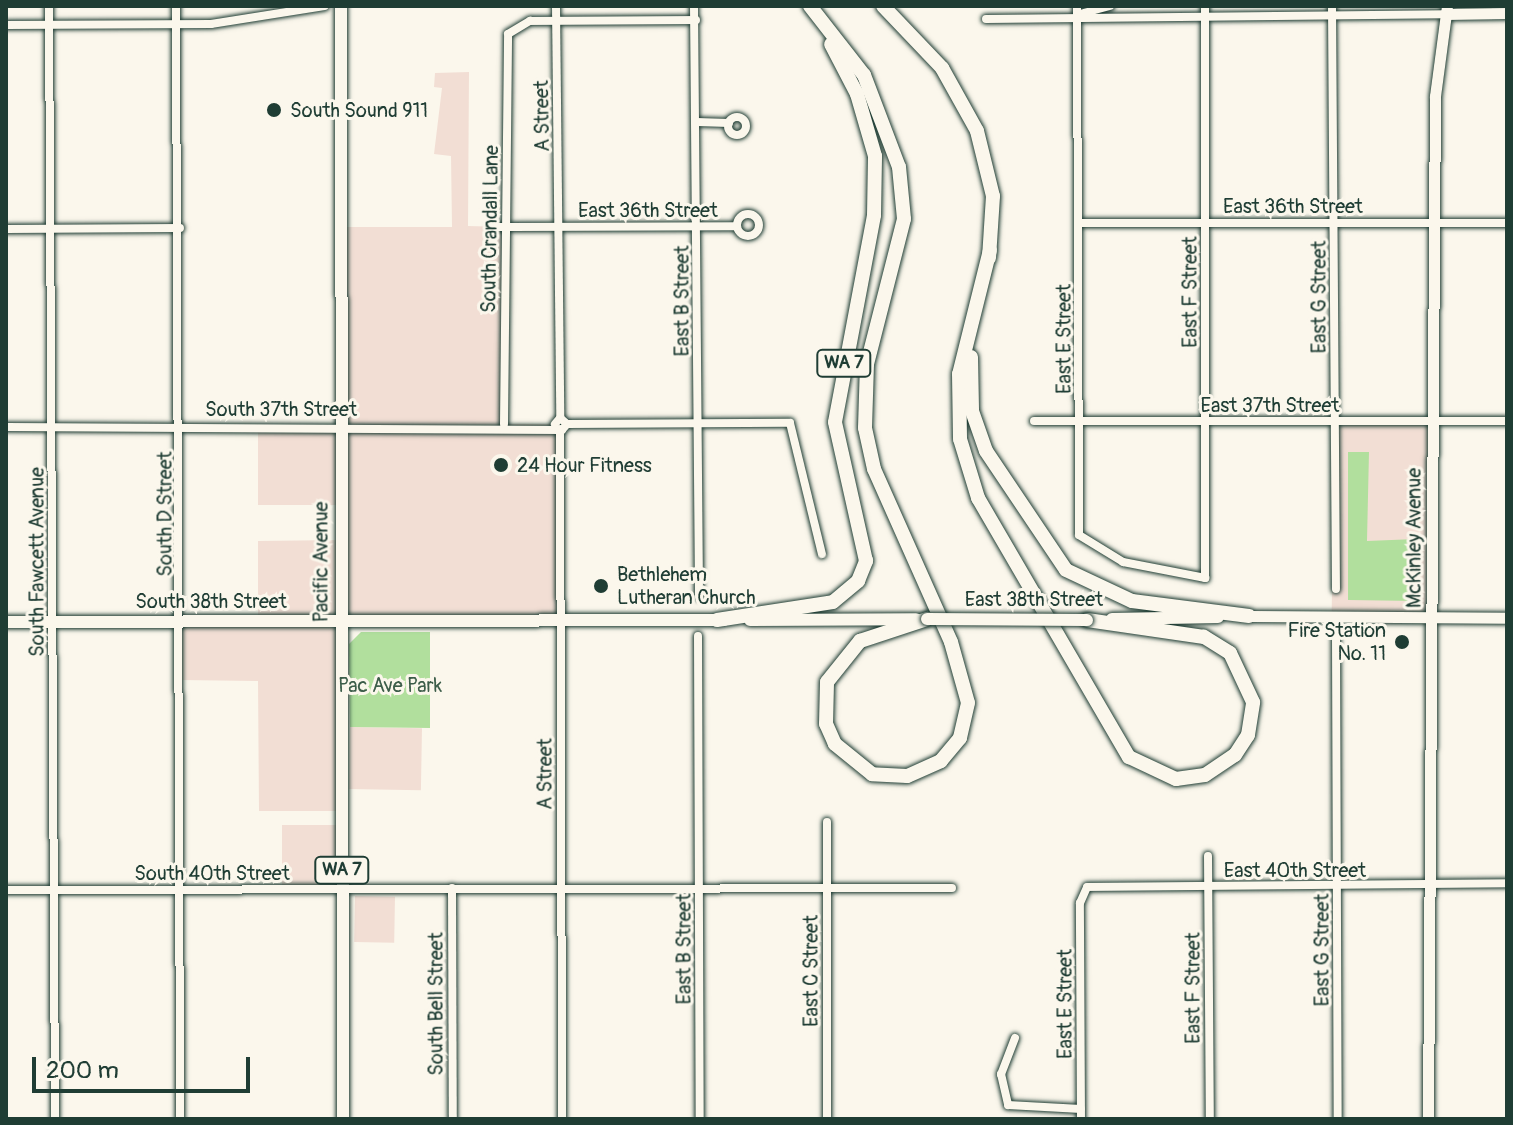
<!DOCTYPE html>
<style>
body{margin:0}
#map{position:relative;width:1513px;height:1125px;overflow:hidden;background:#fbf7ec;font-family:Pangolin,sans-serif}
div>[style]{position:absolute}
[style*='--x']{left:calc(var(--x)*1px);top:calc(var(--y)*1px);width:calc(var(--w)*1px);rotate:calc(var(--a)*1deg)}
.built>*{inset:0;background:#f2ded4;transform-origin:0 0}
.green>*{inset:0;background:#b1df9d}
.roads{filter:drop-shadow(0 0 2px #1f3d34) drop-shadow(0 0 2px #1f3d34)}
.street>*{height:8px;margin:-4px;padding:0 4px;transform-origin:4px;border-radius:4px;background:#fbf7ec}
.street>.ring{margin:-4px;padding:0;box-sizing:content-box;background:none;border:8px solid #fbf7ec;border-radius:50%}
.secondary>*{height:11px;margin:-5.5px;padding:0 5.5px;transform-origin:5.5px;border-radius:5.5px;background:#fbf7ec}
.primary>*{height:12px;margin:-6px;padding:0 6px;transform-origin:6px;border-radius:6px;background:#fbf7ec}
.highway>*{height:14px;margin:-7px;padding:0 7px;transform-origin:7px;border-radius:7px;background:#fbf7ec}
.bridges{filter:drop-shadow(0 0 2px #1f3d34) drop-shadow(0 0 2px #1f3d34)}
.primary-bridge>*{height:12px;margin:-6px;padding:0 6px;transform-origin:6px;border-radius:6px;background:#fbf7ec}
.dots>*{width:22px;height:22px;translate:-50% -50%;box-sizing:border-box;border:4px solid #fbf7ec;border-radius:50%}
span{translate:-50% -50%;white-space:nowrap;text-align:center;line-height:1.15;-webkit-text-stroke:6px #fbf7ec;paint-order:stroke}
.shield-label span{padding:2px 6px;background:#fbf7ec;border:2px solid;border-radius:6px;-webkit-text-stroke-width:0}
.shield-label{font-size:18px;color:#1f3d34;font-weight:700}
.poi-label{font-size:20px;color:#1f3d34}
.left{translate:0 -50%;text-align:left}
.right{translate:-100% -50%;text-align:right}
.street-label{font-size:20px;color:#1f3d34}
.park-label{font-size:20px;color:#3c5d49}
.frame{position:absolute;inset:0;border:8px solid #1f3d34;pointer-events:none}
.scale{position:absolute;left:32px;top:1057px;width:218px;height:36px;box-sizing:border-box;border:4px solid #1f3d34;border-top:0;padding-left:10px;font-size:24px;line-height:28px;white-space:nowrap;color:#1f3d34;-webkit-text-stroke:6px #fbf7ec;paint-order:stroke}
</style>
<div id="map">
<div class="built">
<i style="clip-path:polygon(469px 72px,468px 226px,504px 227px,505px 424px,560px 424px,560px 621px,341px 620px,341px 811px,259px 811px,258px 681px,181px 680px,181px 621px,258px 621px,258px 541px,341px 540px,341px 505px,258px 505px,258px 425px,341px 425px,341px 227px,452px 227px,451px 156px,434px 154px,442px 88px,434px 87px,435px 73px)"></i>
<i style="left:1335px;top:420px;width:98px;height:197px;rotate:1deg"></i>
<i style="left:350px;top:727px;width:72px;height:62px;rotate:1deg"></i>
<i style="left:282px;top:825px;width:59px;height:64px"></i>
<i style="left:355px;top:896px;width:40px;height:46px;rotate:1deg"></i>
</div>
<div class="green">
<i style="clip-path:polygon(1348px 452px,1369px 452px,1367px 541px,1416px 539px,1416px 601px,1348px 600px)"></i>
<i style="clip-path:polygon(361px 632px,430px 632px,430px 728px,350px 727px,349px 644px)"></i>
</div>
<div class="roads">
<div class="street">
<i style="--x:49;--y:6;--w:1113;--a:89.69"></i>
<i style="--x:176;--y:6;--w:1113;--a:89.79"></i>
<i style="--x:556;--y:6;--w:412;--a:89.4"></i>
<i style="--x:694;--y:6;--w:590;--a:89.51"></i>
<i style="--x:1077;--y:6;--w:529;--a:89.78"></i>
<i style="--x:1079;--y:535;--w:52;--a:31.5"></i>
<i style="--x:1123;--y:562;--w:84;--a:11"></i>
<i style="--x:1205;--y:578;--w:572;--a:-90"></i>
<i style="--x:1332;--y:6;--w:583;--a:89.61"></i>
<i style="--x:1080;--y:14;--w:31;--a:-15"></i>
<i style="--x:986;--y:19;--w:459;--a:-0.6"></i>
<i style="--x:6;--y:25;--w:205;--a:-0.3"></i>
<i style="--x:211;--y:24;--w:115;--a:-9"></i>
<i class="ring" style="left:728px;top:117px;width:10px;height:10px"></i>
<i style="--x:697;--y:122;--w:32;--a:2"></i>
<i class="ring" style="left:737px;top:214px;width:14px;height:14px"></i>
<i style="--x:1079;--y:223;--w:428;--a:0"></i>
<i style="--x:492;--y:227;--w:245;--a:-0.2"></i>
<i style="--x:6;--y:229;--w:174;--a:-0.3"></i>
<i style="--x:1034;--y:421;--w:473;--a:0"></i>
<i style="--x:504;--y:424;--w:390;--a:-89.4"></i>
<i style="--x:508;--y:34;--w:26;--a:-31"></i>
<i style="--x:530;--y:21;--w:166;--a:-0.3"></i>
<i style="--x:567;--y:424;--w:223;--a:-0.3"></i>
<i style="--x:790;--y:423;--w:135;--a:76.3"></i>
<i style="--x:6;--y:427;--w:556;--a:0.31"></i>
<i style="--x:562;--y:430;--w:8;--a:-50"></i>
<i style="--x:567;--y:424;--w:9;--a:-139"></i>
<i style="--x:560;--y:418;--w:8;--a:130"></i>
<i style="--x:560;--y:429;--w:690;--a:89.83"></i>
<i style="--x:698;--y:636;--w:483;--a:89.8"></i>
<i style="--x:1336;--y:637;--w:482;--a:89.8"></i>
<i style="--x:827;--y:822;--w:297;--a:90"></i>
<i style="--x:1208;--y:856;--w:263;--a:89.6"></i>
<i style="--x:452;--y:888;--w:231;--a:89.8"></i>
<i style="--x:6;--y:890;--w:946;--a:-0.12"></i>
<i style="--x:1015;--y:1038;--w:39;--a:111"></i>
<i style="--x:1001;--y:1074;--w:32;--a:77"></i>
<i style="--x:1008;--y:1105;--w:73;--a:3.1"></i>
<i style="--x:1081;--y:1119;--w:216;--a:-90.3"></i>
<i style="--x:1080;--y:903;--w:17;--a:-66"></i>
<i style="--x:1087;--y:887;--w:420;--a:-0.5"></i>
</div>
<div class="secondary">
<i style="--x:1445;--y:14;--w:62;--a:-0.9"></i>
<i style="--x:1249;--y:616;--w:258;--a:0.4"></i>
<i style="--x:1428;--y:1119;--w:1023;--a:-89.61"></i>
<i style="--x:1435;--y:96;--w:91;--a:-82.4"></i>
</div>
<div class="primary">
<i style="--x:341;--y:6;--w:1113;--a:89.9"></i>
<i style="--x:1112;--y:619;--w:106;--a:-1.1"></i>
<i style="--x:750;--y:620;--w:166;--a:-0.3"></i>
<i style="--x:6;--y:622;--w:718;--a:-0.16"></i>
</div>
<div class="highway">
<i style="--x:810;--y:6;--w:88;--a:52"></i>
<i style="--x:864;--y:75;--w:98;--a:69.2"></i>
<i style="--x:899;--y:167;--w:52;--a:84.5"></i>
<i style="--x:904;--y:219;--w:150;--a:104.3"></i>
<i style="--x:867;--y:364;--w:64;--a:91.8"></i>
<i style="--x:865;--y:428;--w:42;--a:77.6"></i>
<i style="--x:874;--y:469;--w:189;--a:66"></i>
<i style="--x:951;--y:642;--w:63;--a:74.4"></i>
<i style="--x:968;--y:703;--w:36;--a:103"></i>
<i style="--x:960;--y:738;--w:30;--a:130"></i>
<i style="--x:941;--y:761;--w:37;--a:156"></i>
<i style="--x:907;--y:776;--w:35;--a:-177"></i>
<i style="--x:872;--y:774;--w:48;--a:-141"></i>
<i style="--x:835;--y:744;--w:22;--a:-114"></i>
<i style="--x:826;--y:724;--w:42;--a:-88.6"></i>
<i style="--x:827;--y:682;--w:53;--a:-51.2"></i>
<i style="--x:860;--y:641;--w:71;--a:-18.2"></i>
<i style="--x:883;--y:6;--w:86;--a:46.4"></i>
<i style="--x:942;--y:68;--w:72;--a:60.9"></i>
<i style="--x:977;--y:131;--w:67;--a:76.2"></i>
<i style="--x:993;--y:196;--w:62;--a:93.7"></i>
<i style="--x:990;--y:250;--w:128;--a:104"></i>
<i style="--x:959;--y:374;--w:65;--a:89.1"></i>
<i style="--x:960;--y:439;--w:62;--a:73"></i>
<i style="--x:978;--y:498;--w:300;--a:59.8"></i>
<i style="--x:1129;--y:757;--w:52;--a:25.1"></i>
<i style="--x:1176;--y:779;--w:29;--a:-8"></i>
<i style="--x:1205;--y:775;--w:36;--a:-34"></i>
<i style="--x:1235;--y:755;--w:24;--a:-57"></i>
<i style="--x:1248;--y:735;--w:33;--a:-81"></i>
<i style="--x:1253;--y:702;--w:54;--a:-115.1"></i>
<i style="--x:1230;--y:653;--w:31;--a:-148"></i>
<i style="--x:1204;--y:637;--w:118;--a:-171.7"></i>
<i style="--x:971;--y:357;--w:54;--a:88.9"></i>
<i style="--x:972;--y:411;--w:42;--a:70.7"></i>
<i style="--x:986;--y:451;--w:143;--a:56.1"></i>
<i style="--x:1066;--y:570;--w:73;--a:25.2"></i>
<i style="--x:1132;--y:601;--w:118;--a:7.3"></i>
<i style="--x:717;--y:620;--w:117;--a:-8.8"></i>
<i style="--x:833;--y:602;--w:33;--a:-40"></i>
<i style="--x:858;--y:581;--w:22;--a:-68"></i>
<i style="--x:866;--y:561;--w:142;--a:-102.6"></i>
<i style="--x:835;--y:422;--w:211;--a:-79.3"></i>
<i style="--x:874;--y:215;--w:59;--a:-89"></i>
<i style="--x:875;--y:156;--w:65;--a:-106.2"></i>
<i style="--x:857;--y:94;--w:56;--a:-117.5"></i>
</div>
</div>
<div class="bridges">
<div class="primary-bridge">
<i style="--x:927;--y:619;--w:160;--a:0.4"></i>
</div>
</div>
<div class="dots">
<i style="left:274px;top:110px;background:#1f3d34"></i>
<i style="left:501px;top:465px;background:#1f3d34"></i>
<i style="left:601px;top:586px;background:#1f3d34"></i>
<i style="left:1402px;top:642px;background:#1f3d34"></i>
</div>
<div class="shield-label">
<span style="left:844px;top:363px">WA 7</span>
<span style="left:342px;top:870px">WA 7</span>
</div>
<div class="poi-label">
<span class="left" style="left:290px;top:110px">South Sound 911</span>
<span class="left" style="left:517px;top:465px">24 Hour Fitness</span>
<span class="left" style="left:617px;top:586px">Bethlehem<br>Lutheran Church</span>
<span class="right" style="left:1386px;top:642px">Fire Station<br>No. 11</span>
</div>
<div class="street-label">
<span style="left:542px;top:116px;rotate:-91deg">A Street</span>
<span style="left:1293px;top:206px">East 36th Street</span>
<span style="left:648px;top:210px">East 36th Street</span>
<span style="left:490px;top:229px;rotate:-89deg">South Crandall Lane</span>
<span style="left:1190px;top:292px;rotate:-90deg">East F Street</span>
<span style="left:1319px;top:297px;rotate:-90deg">East G Street</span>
<span style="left:682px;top:301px;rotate:-90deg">East B Street</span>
<span style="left:1064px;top:339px;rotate:-90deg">East E Street</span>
<span style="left:1270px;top:405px">East 37th Street</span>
<span style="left:281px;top:409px">South 37th Street</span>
<span style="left:165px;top:514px;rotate:-90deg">South D Street</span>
<span style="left:1414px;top:538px;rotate:-90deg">McKinley Avenue</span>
<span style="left:37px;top:562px;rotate:-90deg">South Fawcett Avenue</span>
<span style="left:321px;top:562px;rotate:-90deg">Pacific Avenue</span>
<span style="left:1034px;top:599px">East 38th Street</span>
<span style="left:211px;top:601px">South 38th Street</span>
<span style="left:545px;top:774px;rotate:-90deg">A Street</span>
<span style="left:1295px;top:870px">East 40th Street</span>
<span style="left:212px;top:873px">South 40th Street</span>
<span style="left:684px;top:949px;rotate:-90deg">East B Street</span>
<span style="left:1322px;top:950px;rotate:-90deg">East G Street</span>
<span style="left:811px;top:971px;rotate:-90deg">East C Street</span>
<span style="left:1193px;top:988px;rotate:-90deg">East F Street</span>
<span style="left:436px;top:1004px;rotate:-90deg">South Bell Street</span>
<span style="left:1065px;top:1004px;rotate:-90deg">East E Street</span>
</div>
<div class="park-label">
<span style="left:390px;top:685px">Pac Ave Park</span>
</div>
<div class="frame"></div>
<div class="scale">200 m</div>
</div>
